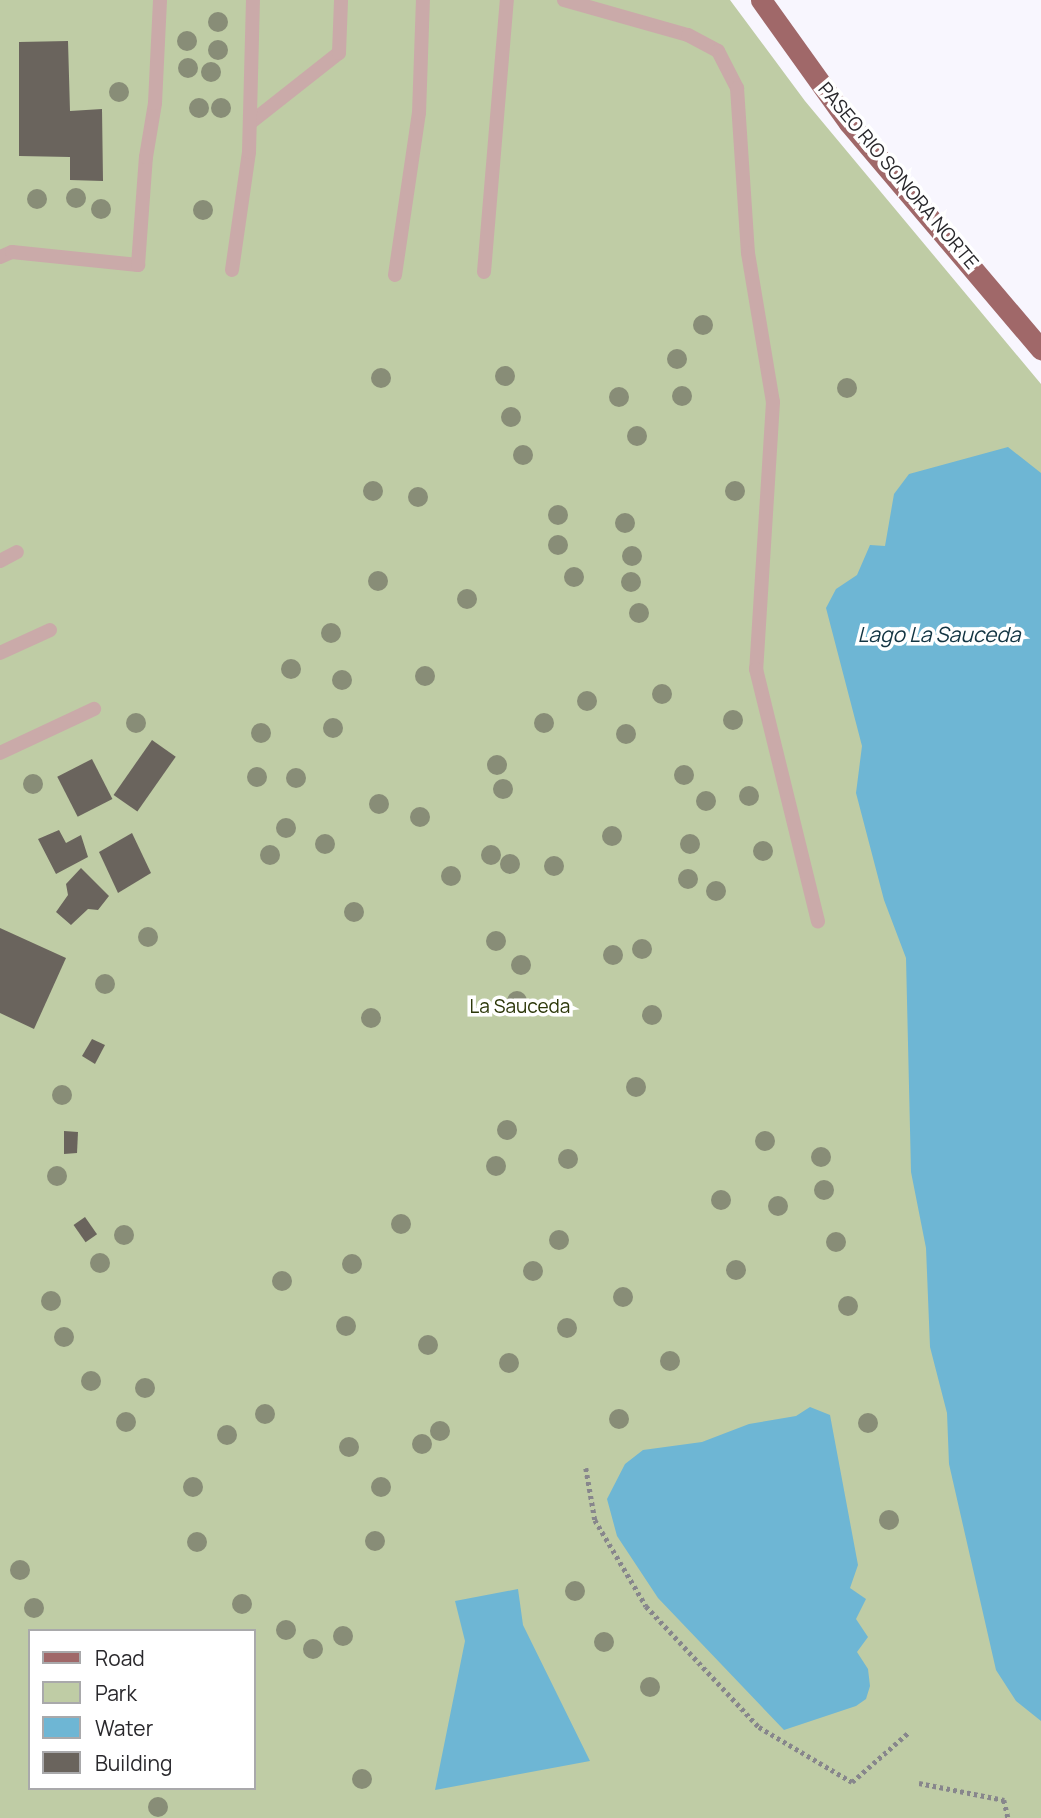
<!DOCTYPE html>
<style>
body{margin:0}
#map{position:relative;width:1041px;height:1818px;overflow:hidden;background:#f8f6fe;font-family:Manrope,sans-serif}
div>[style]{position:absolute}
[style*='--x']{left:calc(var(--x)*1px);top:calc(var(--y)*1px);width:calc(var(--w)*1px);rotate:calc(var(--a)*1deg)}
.green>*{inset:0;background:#bfcca5}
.water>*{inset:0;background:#6eb6d4}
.building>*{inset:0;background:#6a645d;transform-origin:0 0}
.path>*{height:4.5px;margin-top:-2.25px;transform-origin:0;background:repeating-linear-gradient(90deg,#87868c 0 3.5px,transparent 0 7px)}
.lane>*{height:14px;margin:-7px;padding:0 7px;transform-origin:7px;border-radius:7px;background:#caaaa9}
.primary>*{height:21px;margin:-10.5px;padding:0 10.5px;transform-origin:10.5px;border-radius:10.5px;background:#a06869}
.trees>*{width:20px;height:20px;margin:-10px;border-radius:50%;background:#888d77}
span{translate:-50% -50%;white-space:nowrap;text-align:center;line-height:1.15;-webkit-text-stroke:7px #fff;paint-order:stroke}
.street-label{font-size:19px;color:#29282c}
.park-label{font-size:19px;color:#2c3709}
.water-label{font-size:21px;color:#123442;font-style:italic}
.legend{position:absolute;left:28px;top:1629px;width:228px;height:161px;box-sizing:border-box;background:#fff;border:2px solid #a9a9ab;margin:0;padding:9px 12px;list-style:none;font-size:21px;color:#29282c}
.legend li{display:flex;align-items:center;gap:14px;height:35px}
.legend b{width:35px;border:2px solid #a9a9ab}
</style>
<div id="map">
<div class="green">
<i style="clip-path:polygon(evenodd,0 0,730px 0,805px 101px,1041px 384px,1041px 1818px,0 1818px,0 0,30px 1631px,254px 1631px,254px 1788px,30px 1788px,30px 1631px)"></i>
</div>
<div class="water">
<i style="clip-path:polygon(1008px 447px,1041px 473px,1041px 1721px,1016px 1701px,996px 1670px,949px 1464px,947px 1413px,930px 1347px,926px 1248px,911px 1172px,906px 958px,884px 900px,856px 793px,862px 746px,826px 608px,836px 589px,857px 575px,870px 545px,885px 546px,894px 494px,909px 474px)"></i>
<i style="clip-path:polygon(810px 1407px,830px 1415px,858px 1565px,850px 1588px,866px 1599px,856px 1619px,868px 1637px,857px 1652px,868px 1669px,870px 1686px,866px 1699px,856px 1706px,784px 1730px,658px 1598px,617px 1536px,607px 1499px,625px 1464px,643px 1450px,702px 1442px,749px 1424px,796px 1416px)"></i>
<i style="clip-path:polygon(518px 1589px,523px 1625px,590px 1761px,435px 1790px,465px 1641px,455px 1601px)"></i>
</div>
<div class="building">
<i style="clip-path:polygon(68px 41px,70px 111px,102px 109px,103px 181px,70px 180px,70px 157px,19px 156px,19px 42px)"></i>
<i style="left:152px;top:740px;width:29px;height:67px;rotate:35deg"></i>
<i style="left:92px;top:759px;width:45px;height:39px;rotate:63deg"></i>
<i style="clip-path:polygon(59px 830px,66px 843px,81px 835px,88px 857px,56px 874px,38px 839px)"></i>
<i style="clip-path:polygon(132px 833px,151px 873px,118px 893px,99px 852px)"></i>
<i style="clip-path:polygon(81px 868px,109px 896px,98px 910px,88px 909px,71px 925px,56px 912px,68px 895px,66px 884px)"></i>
<i style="clip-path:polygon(0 928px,66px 958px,34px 1029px,0 1013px)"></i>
<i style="clip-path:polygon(92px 1039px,105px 1045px,95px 1064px,82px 1056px)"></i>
<i style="clip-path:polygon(64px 1131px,78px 1132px,77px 1153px,64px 1154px)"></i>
<i style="left:85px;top:1217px;width:21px;height:14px;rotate:55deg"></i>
</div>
<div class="path">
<i style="--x:586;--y:1468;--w:53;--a:80.2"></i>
<i style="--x:595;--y:1520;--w:100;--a:59.3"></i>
<i style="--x:646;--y:1606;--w:166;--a:47"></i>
<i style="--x:759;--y:1727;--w:108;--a:30.6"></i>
<i style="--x:852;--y:1782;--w:76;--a:-41.3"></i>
<i style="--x:919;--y:1783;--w:87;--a:11.3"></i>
<i style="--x:1004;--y:1800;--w:18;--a:77"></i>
</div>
<div class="lane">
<i style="--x:564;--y:0;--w:129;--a:15.8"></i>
<i style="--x:688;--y:35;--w:34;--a:28"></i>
<i style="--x:718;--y:51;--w:42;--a:62.8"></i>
<i style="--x:737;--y:88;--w:165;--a:86.2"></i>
<i style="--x:748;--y:253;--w:151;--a:80.5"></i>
<i style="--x:773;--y:402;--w:268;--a:93.6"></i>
<i style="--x:756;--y:669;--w:260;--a:76.2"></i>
<i style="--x:250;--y:123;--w:113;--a:-38.2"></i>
<i style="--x:339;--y:53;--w:53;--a:-87.8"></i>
<i style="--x:0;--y:257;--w:13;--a:-23"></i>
<i style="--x:12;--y:252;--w:127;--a:5.9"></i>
<i style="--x:138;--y:265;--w:108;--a:-85.8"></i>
<i style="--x:146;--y:157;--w:55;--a:-80.5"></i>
<i style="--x:155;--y:103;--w:103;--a:-87.2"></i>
<i style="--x:232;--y:270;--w:119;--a:-81.8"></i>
<i style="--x:249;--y:152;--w:152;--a:-88.5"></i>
<i style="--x:484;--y:272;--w:273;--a:-85.2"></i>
<i style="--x:395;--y:275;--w:164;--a:-81.6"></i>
<i style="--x:419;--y:113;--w:113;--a:-88"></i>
<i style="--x:0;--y:561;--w:19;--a:-28"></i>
<i style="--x:0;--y:653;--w:55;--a:-24.7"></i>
<i style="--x:0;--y:753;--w:104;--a:-25.1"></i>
</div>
<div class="primary">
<i style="--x:761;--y:0;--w:151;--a:54.4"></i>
<i style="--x:849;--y:123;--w:297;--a:49.7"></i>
</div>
<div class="trees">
<i style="left:218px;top:22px"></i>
<i style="left:187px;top:41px"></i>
<i style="left:218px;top:50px"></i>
<i style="left:188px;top:68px"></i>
<i style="left:211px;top:72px"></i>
<i style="left:119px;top:92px"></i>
<i style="left:199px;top:108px"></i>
<i style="left:221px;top:108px"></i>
<i style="left:76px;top:198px"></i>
<i style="left:37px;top:199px"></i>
<i style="left:101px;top:209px"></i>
<i style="left:203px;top:210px"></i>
<i style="left:703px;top:325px"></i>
<i style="left:677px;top:359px"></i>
<i style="left:505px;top:376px"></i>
<i style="left:381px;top:378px"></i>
<i style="left:847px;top:388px"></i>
<i style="left:682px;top:396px"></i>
<i style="left:619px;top:397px"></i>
<i style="left:511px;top:417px"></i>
<i style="left:637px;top:436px"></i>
<i style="left:523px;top:455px"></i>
<i style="left:373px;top:491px"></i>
<i style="left:735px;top:491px"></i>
<i style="left:418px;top:497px"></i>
<i style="left:558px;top:515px"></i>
<i style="left:625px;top:523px"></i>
<i style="left:558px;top:545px"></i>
<i style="left:632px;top:556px"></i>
<i style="left:574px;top:577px"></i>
<i style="left:378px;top:581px"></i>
<i style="left:631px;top:582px"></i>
<i style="left:467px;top:599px"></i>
<i style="left:639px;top:613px"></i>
<i style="left:331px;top:633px"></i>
<i style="left:291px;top:669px"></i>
<i style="left:425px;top:676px"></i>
<i style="left:342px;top:680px"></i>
<i style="left:662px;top:694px"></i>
<i style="left:587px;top:701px"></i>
<i style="left:733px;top:720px"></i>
<i style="left:136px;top:723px"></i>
<i style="left:544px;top:723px"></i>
<i style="left:333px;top:728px"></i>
<i style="left:261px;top:733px"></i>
<i style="left:626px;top:734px"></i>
<i style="left:497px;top:765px"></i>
<i style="left:684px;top:775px"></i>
<i style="left:257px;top:777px"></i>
<i style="left:296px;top:778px"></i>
<i style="left:33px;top:784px"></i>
<i style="left:503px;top:789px"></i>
<i style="left:749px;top:796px"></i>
<i style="left:706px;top:801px"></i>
<i style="left:379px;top:804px"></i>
<i style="left:420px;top:817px"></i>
<i style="left:286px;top:828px"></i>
<i style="left:612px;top:836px"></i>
<i style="left:325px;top:844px"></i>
<i style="left:690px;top:844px"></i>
<i style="left:763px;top:851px"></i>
<i style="left:270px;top:855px"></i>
<i style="left:491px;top:855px"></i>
<i style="left:510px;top:864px"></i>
<i style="left:554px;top:866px"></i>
<i style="left:451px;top:876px"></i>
<i style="left:688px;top:879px"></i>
<i style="left:716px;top:891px"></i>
<i style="left:354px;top:912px"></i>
<i style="left:148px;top:937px"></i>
<i style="left:496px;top:941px"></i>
<i style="left:642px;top:949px"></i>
<i style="left:613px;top:955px"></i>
<i style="left:521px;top:965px"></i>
<i style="left:105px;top:984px"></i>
<i style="left:517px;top:1001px"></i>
<i style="left:652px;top:1015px"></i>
<i style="left:371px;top:1018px"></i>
<i style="left:636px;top:1087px"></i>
<i style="left:62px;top:1095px"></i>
<i style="left:507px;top:1130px"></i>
<i style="left:765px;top:1141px"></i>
<i style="left:821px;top:1157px"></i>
<i style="left:568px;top:1159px"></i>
<i style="left:496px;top:1166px"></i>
<i style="left:57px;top:1176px"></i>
<i style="left:824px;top:1190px"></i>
<i style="left:721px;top:1200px"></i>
<i style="left:778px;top:1206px"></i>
<i style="left:401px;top:1224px"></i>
<i style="left:124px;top:1235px"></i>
<i style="left:559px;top:1240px"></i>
<i style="left:836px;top:1242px"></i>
<i style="left:100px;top:1263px"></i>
<i style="left:352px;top:1264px"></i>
<i style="left:736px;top:1270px"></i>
<i style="left:533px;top:1271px"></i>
<i style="left:282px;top:1281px"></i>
<i style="left:623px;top:1297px"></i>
<i style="left:51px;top:1301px"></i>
<i style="left:848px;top:1306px"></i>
<i style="left:346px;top:1326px"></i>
<i style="left:567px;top:1328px"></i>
<i style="left:64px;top:1337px"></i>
<i style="left:428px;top:1345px"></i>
<i style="left:670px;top:1361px"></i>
<i style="left:509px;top:1363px"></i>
<i style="left:91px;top:1381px"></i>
<i style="left:145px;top:1388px"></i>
<i style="left:265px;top:1414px"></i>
<i style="left:619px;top:1419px"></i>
<i style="left:126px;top:1422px"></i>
<i style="left:868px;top:1423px"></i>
<i style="left:440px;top:1431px"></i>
<i style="left:227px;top:1435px"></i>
<i style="left:422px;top:1444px"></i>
<i style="left:349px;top:1447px"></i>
<i style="left:193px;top:1487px"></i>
<i style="left:381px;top:1487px"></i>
<i style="left:889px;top:1520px"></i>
<i style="left:375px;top:1541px"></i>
<i style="left:197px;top:1542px"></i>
<i style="left:20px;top:1570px"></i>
<i style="left:575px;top:1591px"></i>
<i style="left:242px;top:1604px"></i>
<i style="left:34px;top:1608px"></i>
<i style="left:286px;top:1630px"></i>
<i style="left:343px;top:1636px"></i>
<i style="left:604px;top:1642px"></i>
<i style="left:313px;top:1649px"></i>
<i style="left:650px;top:1687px"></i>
<i style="left:362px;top:1779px"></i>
<i style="left:158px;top:1807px"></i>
</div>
<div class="street-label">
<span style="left:898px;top:176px;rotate:50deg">PASEO RIO SONORA NORTE</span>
</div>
<div class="park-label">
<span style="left:520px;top:1007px">La Sauceda</span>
</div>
<div class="water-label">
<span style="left:939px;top:634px">Lago La Sauceda</span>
</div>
<ul class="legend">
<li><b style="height:9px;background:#a06869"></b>Road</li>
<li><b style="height:19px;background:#bfcca5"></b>Park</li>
<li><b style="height:19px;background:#6eb6d4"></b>Water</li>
<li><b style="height:19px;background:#6a645d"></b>Building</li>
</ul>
</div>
